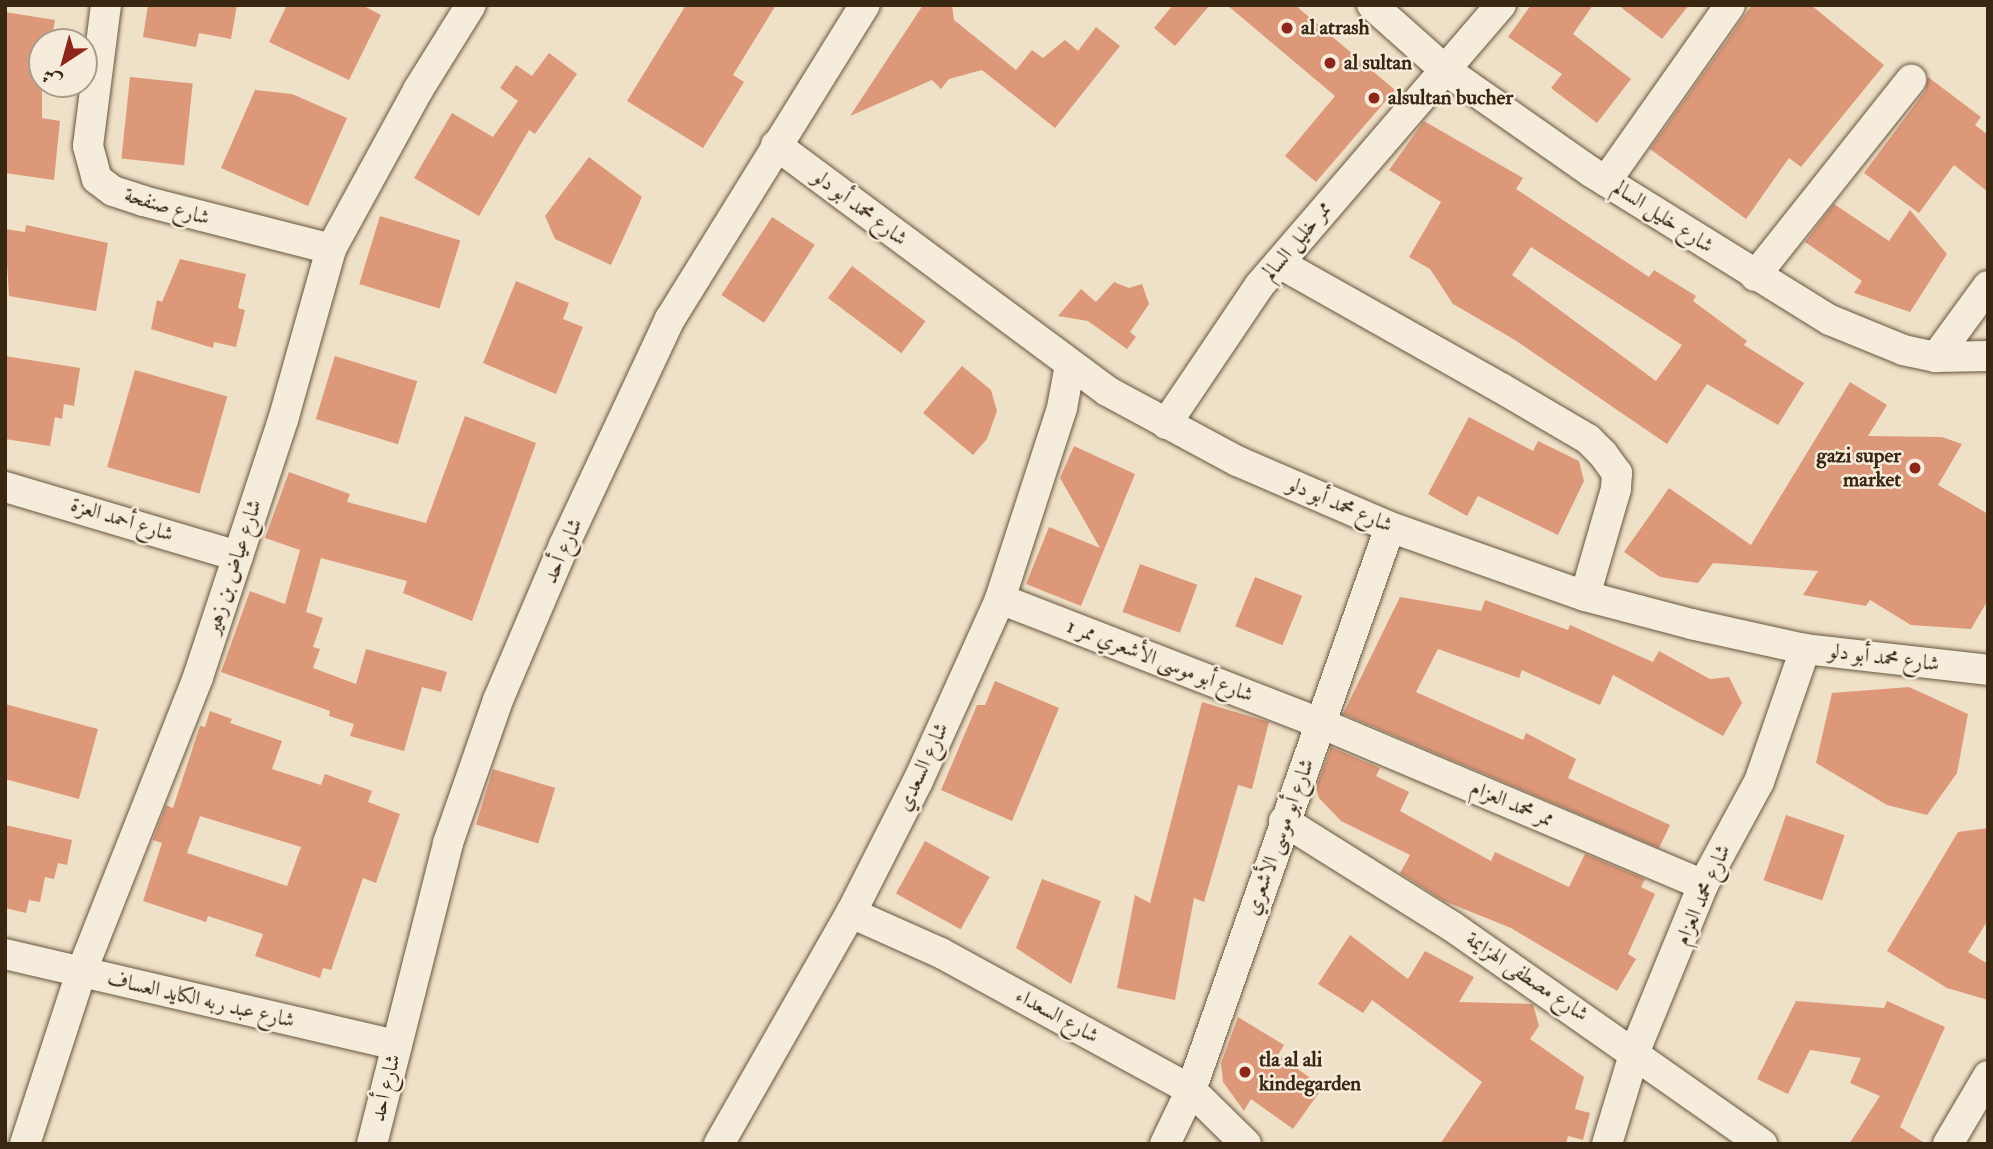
<!DOCTYPE html>
<meta charset="utf-8">
<style>
body{margin:0}
#map{position:relative;width:1993px;height:1149px;overflow:hidden;background:#efe1c7;font-family:"IM FELL Double Pica",Amiri,serif}
div>[style]{position:absolute}
[style*='--x']{left:calc(var(--x)*1px);top:calc(var(--y)*1px);width:calc(var(--w)*1px);rotate:calc(var(--a)*1deg)}
.building>*{inset:0;background:#dd987a;transform-origin:0 0}
.roads{filter:drop-shadow(0 0 2px #66563e) drop-shadow(0 0 2px #66563e)}
.minor>*{height:30px;margin:-15px;padding:0 15px;transform-origin:15px;border-radius:15px;background:#f5ecdb}
.dots>*{width:19px;height:19px;translate:-50% -50%;box-sizing:border-box;border:4px solid #f5ecdb;border-radius:50%}
span{translate:-50% -50%;white-space:nowrap;text-align:center;line-height:1.15;-webkit-text-stroke:5px #f5ecdb;paint-order:stroke}
.poi-label{font-size:21px;color:#392711;font-weight:700}
.left{translate:0 -50%;text-align:left}
.right{translate:-100% -50%;text-align:right}
.street-label{font-size:21px;color:#392711}
.frame{position:absolute;inset:0;border:7px solid #392711;pointer-events:none}
.north{position:absolute;left:28px;top:28px;width:70px;height:70px;box-sizing:border-box;background:#f5ecdb;border:2px solid #aa9d8a;border-radius:50%;rotate:216deg;font-size:19px;font-weight:700;line-height:28px;text-align:center;color:#392711}
.north::after{content:'';display:block;margin:auto;width:24px;height:32px;background:#8f2418;clip-path:polygon(50% 0,100% 100%,50% 72%,0 100%)}
</style>
<div id="map">
<div class="building">
<i style="clip-path:polygon(148px 5px,237px 5px,231px 39px,199px 33px,196px 47px,143px 37px)"></i>
<i style="clip-path:polygon(287px 5px,362px 5px,381px 15px,349px 80px,269px 42px)"></i>
<i style="clip-path:polygon(686px 5px,776px 5px,733px 75px,744px 82px,703px 148px,627px 101px)"></i>
<i style="clip-path:polygon(923px 5px,952px 5px,954px 20px,1016px 70px,1032px 50px,1043px 58px,1065px 40px,1078px 51px,1096px 27px,1120px 46px,1055px 128px,982px 70px,949px 79px,941px 89px,932px 80px,850px 116px)"></i>
<i style="clip-path:polygon(1173px 5px,1210px 5px,1175px 46px,1154px 28px)"></i>
<i style="clip-path:polygon(1227px 5px,1295px 5px,1395px 90px,1316px 182px,1285px 156px,1335px 96px)"></i>
<i style="clip-path:polygon(1531px 5px,1593px 5px,1573px 34px,1631px 79px,1597px 123px,1551px 88px,1562px 74px,1508px 37px)"></i>
<i style="clip-path:polygon(1618px 5px,1689px 5px,1662px 39px)"></i>
<i style="clip-path:polygon(1752px 5px,1811px 5px,1884px 65px,1801px 167px,1789px 158px,1746px 219px,1650px 149px)"></i>
<i style="clip-path:polygon(5px 12px,55px 20px,51px 42px,42px 42px,42px 118px,60px 121px,54px 180px,5px 173px)"></i>
<i style="clip-path:polygon(549px 53px,577px 74px,535px 134px,529px 130px,479px 216px,414px 178px,452px 113px,493px 137px,518px 101px,500px 88px,516px 65px,532px 76px)"></i>
<i style="left:130px;top:77px;width:63px;height:82px;rotate:6deg"></i>
<i style="clip-path:polygon(1928px 77px,1981px 117px,1975px 125px,1988px 135px,1988px 192px,1954px 165px,1919px 213px,1864px 173px,1925px 91px)"></i>
<i style="clip-path:polygon(255px 90px,292px 94px,347px 118px,308px 206px,221px 168px)"></i>
<i style="clip-path:polygon(evenodd,1424px 121px,1523px 178px,1516px 189px,1649px 277px,1654px 270px,1696px 296px,1693px 301px,1747px 341px,1744px 345px,1804px 383px,1778px 425px,1707px 384px,1667px 444px,1515px 340px,1453px 304px,1430px 269px,1409px 257px,1441px 202px,1389px 170px,1424px 121px,1531px 247px,1682px 345px,1656px 381px,1512px 275px,1531px 247px)"></i>
<i style="clip-path:polygon(589px 157px,642px 197px,611px 265px,555px 239px,545px 216px)"></i>
<i style="clip-path:polygon(1834px 204px,1889px 241px,1910px 210px,1947px 254px,1910px 312px,1854px 293px,1862px 281px,1805px 242px)"></i>
<i style="left:380px;top:216px;width:84px;height:71px;rotate:17deg"></i>
<i style="left:772px;top:217px;width:51px;height:93px;rotate:33deg"></i>
<i style="clip-path:polygon(26px 225px,108px 243px,96px 311px,9px 296px,5px 229px,25px 232px)"></i>
<i style="clip-path:polygon(180px 259px,246px 274px,238px 308px,245px 310px,236px 347px,214px 342px,213px 348px,151px 329px,157px 300px,162px 302px)"></i>
<i style="left:852px;top:266px;width:92px;height:40px;rotate:37deg"></i>
<i style="clip-path:polygon(516px 281px,569px 303px,563px 319px,583px 327px,556px 394px,483px 363px)"></i>
<i style="clip-path:polygon(1114px 282px,1129px 288px,1142px 284px,1149px 304px,1130px 332px,1136px 337px,1127px 349px,1088px 321px,1058px 316px,1081px 289px,1096px 302px)"></i>
<i style="clip-path:polygon(5px 356px,80px 368px,74px 406px,64px 404px,62px 419px,55px 417px,50px 446px,5px 439px)"></i>
<i style="left:335px;top:356px;width:86px;height:66px;rotate:17deg"></i>
<i style="clip-path:polygon(962px 366px,991px 390px,997px 411px,987px 439px,973px 455px,923px 413px)"></i>
<i style="left:135px;top:370px;width:96px;height:101px;rotate:16deg"></i>
<i style="clip-path:polygon(1850px 382px,1887px 405px,1868px 436px,1942px 437px,1962px 444px,1938px 485px,1988px 514px,1988px 600px,1971px 629px,1911px 625px,1870px 600px,1866px 606px,1803px 595px,1818px 571px,1713px 563px,1698px 583px,1660px 577px,1624px 552px,1669px 488px,1751px 545px)"></i>
<i style="clip-path:polygon(465px 416px,536px 443px,472px 621px,403px 593px,407px 581px,321px 558px,306px 612px,323px 618px,313px 647px,320px 649px,313px 668px,356px 684px,366px 649px,447px 672px,441px 692px,422px 687px,404px 751px,350px 736px,354px 724px,329px 716px,330px 711px,221px 672px,250px 591px,285px 604px,300px 550px,265px 538px,289px 472px,350px 494px,347px 502px,426px 523px)"></i>
<i style="clip-path:polygon(1469px 417px,1533px 451px,1538px 441px,1579px 461px,1584px 481px,1558px 535px,1478px 496px,1467px 516px,1428px 494px)"></i>
<i style="clip-path:polygon(1074px 446px,1135px 474px,1081px 606px,1026px 584px,1049px 527px,1100px 548px,1060px 478px)"></i>
<i style="left:1140px;top:564px;width:61px;height:51px;rotate:20deg"></i>
<i style="left:1255px;top:577px;width:51px;height:53px;rotate:22deg"></i>
<i style="clip-path:polygon(1400px 597px,1481px 611px,1485px 600px,1568px 630px,1570px 625px,1653px 662px,1659px 651px,1710px 679px,1729px 677px,1742px 703px,1723px 736px,1613px 675px,1600px 705px,1522px 670px,1519px 678px,1438px 649px,1416px 692px,1523px 740px,1526px 733px,1576px 759px,1568px 778px,1670px 825px,1659px 848px,1343px 714px)"></i>
<i style="clip-path:polygon(995px 681px,1059px 708px,1012px 821px,941px 790px,977px 705px,985px 705px)"></i>
<i style="clip-path:polygon(1909px 687px,1968px 714px,1957px 773px,1927px 815px,1887px 805px,1816px 763px,1832px 693px)"></i>
<i style="clip-path:polygon(1202px 702px,1269px 722px,1252px 789px,1238px 785px,1204px 902px,1194px 898px,1175px 1000px,1117px 988px,1135px 895px,1150px 903px)"></i>
<i style="clip-path:polygon(5px 704px,98px 729px,79px 799px,5px 779px)"></i>
<i style="clip-path:polygon(evenodd,210px 711px,232px 719px,230px 723px,282px 741px,272px 769px,321px 785px,325px 774px,372px 791px,368px 802px,400px 814px,376px 883px,363px 878px,331px 970px,323px 968px,320px 978px,255px 956px,263px 934px,208px 916px,206px 922px,143px 901px,162px 843px,153px 840px,166px 805px,173px 808px,200px 726px,205px 727px,210px 711px,200px 816px,301px 847px,287px 886px,187px 853px,200px 816px)"></i>
<i style="clip-path:polygon(1331px 747px,1380px 768px,1376px 776px,1409px 792px,1400px 811px,1491px 861px,1495px 852px,1569px 887px,1585px 854px,1645px 879px,1641px 887px,1655px 894px,1628px 954px,1636px 959px,1617px 991px,1511px 928px,1444px 901px,1400px 873px,1410px 855px,1341px 821px,1319px 798px,1316px 788px)"></i>
<i style="left:493px;top:769px;width:65px;height:58px;rotate:17deg"></i>
<i style="left:1786px;top:815px;width:62px;height:69px;rotate:19deg"></i>
<i style="clip-path:polygon(5px 825px,72px 840px,67px 865px,58px 863px,54px 879px,45px 877px,40px 902px,29px 900px,26px 913px,5px 908px)"></i>
<i style="clip-path:polygon(1988px 828px,1988px 920px,1968px 952px,1988px 964px,1988px 1000px,1947px 988px,1887px 951px,1958px 832px)"></i>
<i style="left:925px;top:841px;width:74px;height:60px;rotate:29deg"></i>
<i style="clip-path:polygon(1042px 879px,1101px 901px,1071px 984px,1016px 948px)"></i>
<i style="clip-path:polygon(1350px 935px,1408px 979px,1425px 951px,1474px 977px,1459px 1002px,1533px 1004px,1539px 1026px,1530px 1039px,1584px 1077px,1575px 1109px,1590px 1113px,1583px 1140px,1568px 1136px,1566px 1144px,1440px 1144px,1482px 1082px,1372px 1000px,1363px 1013px,1318px 984px)"></i>
<i style="clip-path:polygon(1796px 1001px,1884px 1008px,1887px 1001px,1945px 1027px,1900px 1127px,1926px 1144px,1849px 1144px,1880px 1096px,1850px 1083px,1861px 1058px,1810px 1050px,1788px 1094px,1757px 1079px)"></i>
<i style="clip-path:polygon(1238px 1017px,1284px 1045px,1278px 1055px,1323px 1087px,1293px 1129px,1251px 1099px,1244px 1111px,1223px 1082px,1221px 1063px)"></i>
</div>
<div class="roads">
<div class="minor">
<i style="--x:106;--y:5;--w:142;--a:97.3"></i>
<i style="--x:88;--y:146;--w:34;--a:75"></i>
<i style="--x:97;--y:179;--w:20;--a:37"></i>
<i style="--x:113;--y:191;--w:32;--a:18"></i>
<i style="--x:143;--y:201;--w:194;--a:14.3"></i>
<i style="--x:1372;--y:5;--w:96;--a:41.6"></i>
<i style="--x:1444;--y:69;--w:179;--a:35"></i>
<i style="--x:1591;--y:172;--w:281;--a:31.8"></i>
<i style="--x:1830;--y:320;--w:79;--a:22.3"></i>
<i style="--x:1903;--y:350;--w:34;--a:12"></i>
<i style="--x:1936;--y:357;--w:52;--a:-1.1"></i>
<i style="--x:776;--y:145;--w:412;--a:36.6"></i>
<i style="--x:1107;--y:391;--w:148;--a:28.3"></i>
<i style="--x:1237;--y:461;--w:167;--a:23.3"></i>
<i style="--x:1390;--y:527;--w:207;--a:19.5"></i>
<i style="--x:1585;--y:596;--w:110;--a:14.8"></i>
<i style="--x:1691;--y:624;--w:117;--a:12.4"></i>
<i style="--x:1805;--y:649;--w:184;--a:6.5"></i>
<i style="--x:1606;--y:181;--w:215;--a:-54.8"></i>
<i style="--x:1279;--y:263;--w:255;--a:29.4"></i>
<i style="--x:1501;--y:388;--w:101;--a:30.4"></i>
<i style="--x:1588;--y:439;--w:21;--a:45"></i>
<i style="--x:1603;--y:454;--w:24;--a:54"></i>
<i style="--x:1617;--y:473;--w:16;--a:94"></i>
<i style="--x:1616;--y:489;--w:111;--a:106.2"></i>
<i style="--x:1755;--y:276;--w:251;--a:-51.5"></i>
<i style="--x:1936;--y:357;--w:88;--a:-53.8"></i>
<i style="--x:1166;--y:424;--w:166;--a:-56"></i>
<i style="--x:1259;--y:286;--w:371;--a:-49.3"></i>
<i style="--x:5;--y:487;--w:243;--a:16.5"></i>
<i style="--x:1000;--y:599;--w:343;--a:21.2"></i>
<i style="--x:1320;--y:723;--w:416;--a:22.9"></i>
<i style="--x:1284;--y:821;--w:199;--a:32.1"></i>
<i style="--x:1453;--y:927;--w:378;--a:35.1"></i>
<i style="--x:851;--y:913;--w:98;--a:24"></i>
<i style="--x:941;--y:953;--w:285;--a:28.7"></i>
<i style="--x:1191;--y:1090;--w:77;--a:44.5"></i>
<i style="--x:5;--y:954;--w:402;--a:13.1"></i>
<i style="--x:25;--y:1144;--w:180;--a:-71.9"></i>
<i style="--x:81;--y:973;--w:318;--a:-68.4"></i>
<i style="--x:198;--y:677;--w:271;--a:-71.7"></i>
<i style="--x:283;--y:420;--w:178;--a:-74.3"></i>
<i style="--x:331;--y:249;--w:181;--a:-61.3"></i>
<i style="--x:418;--y:90;--w:100;--a:-58.1"></i>
<i style="--x:372;--y:1144;--w:310;--a:-75.8"></i>
<i style="--x:448;--y:843;--w:151;--a:-70.7"></i>
<i style="--x:498;--y:700;--w:168;--a:-66.9"></i>
<i style="--x:564;--y:545;--w:250;--a:-64.9"></i>
<i style="--x:670;--y:319;--w:370;--a:-58.2"></i>
<i style="--x:719;--y:1144;--w:266;--a:-60.3"></i>
<i style="--x:851;--y:913;--w:148;--a:-63.1"></i>
<i style="--x:918;--y:781;--w:200;--a:-65.7"></i>
<i style="--x:1000;--y:599;--w:201;--a:-72"></i>
<i style="--x:1062;--y:408;--w:44;--a:-79.5"></i>
<i style="--x:1165;--y:1144;--w:60;--a:-64.3"></i>
<i style="--x:1191;--y:1090;--w:597;--a:-70.53"></i>
<i style="--x:1607;--y:1144;--w:97;--a:-73.2"></i>
<i style="--x:1635;--y:1051;--w:179;--a:-67.7"></i>
<i style="--x:1703;--y:885;--w:117;--a:-61.5"></i>
<i style="--x:1759;--y:782;--w:141;--a:-70.9"></i>
<i style="--x:1948;--y:1144;--w:79;--a:-59.5"></i>
</div>
</div>
<div class="dots">
<i style="left:1287px;top:28px;background:#8f2418"></i>
<i style="left:1330px;top:63px;background:#8f2418"></i>
<i style="left:1374px;top:98px;background:#8f2418"></i>
<i style="left:1915px;top:468px;background:#8f2418"></i>
<i style="left:1245px;top:1072px;background:#8f2418"></i>
</div>
<div class="poi-label">
<span class="left" style="left:1301px;top:28px">al atrash</span>
<span class="left" style="left:1344px;top:63px">al sultan</span>
<span class="left" style="left:1388px;top:98px">alsultan bucher</span>
<span class="right" style="left:1901px;top:468px">gazi super<br>market</span>
<span class="left" style="left:1259px;top:1072px">tla al ali<br>kindegarden</span>
</div>
<div class="street-label">
<span style="left:167px;top:207px;rotate:16deg">شارع صنفحة</span>
<span style="left:860px;top:208px;rotate:37deg">شارع محمد أبو دلو</span>
<span style="left:1663px;top:217px;rotate:33deg">شارع خليل السالم</span>
<span style="left:1297px;top:241px;rotate:-50deg">ممر خليل السالم</span>
<span style="left:1340px;top:505px;rotate:23deg">شارع محمد أبو دلو</span>
<span style="left:122px;top:520px;rotate:17deg">شارع أحمد العزة</span>
<span style="left:563px;top:551px;rotate:-66deg">شارع أحد</span>
<span style="left:234px;top:567px;rotate:-72deg">شارع عياض بن زهير</span>
<span style="left:1884px;top:658px;rotate:7deg">شارع محمد أبو دلو</span>
<span style="left:1160px;top:661px;rotate:21deg">شارع أبو موسى الأشعري ممر 1</span>
<span style="left:923px;top:767px;rotate:-65deg">شارع السعدي</span>
<span style="left:1512px;top:804px;rotate:23deg">ممر محمد العزام</span>
<span style="left:1280px;top:837px;rotate:-70deg">شارع أبو موسى الأشعري</span>
<span style="left:1703px;top:895px;rotate:-66deg">شارع محمد العزام</span>
<span style="left:1527px;top:977px;rotate:34deg">شارع مصطفى الهزايمة</span>
<span style="left:201px;top:1000px;rotate:13deg">شارع عبد ربه الكايد العساف</span>
<span style="left:1057px;top:1016px;rotate:29deg">شارع السعداء</span>
<span style="left:386px;top:1088px;rotate:-76deg">شارع أحد</span>
</div>
<div class="frame"></div>
<div class="north">ش</div>
</div>
